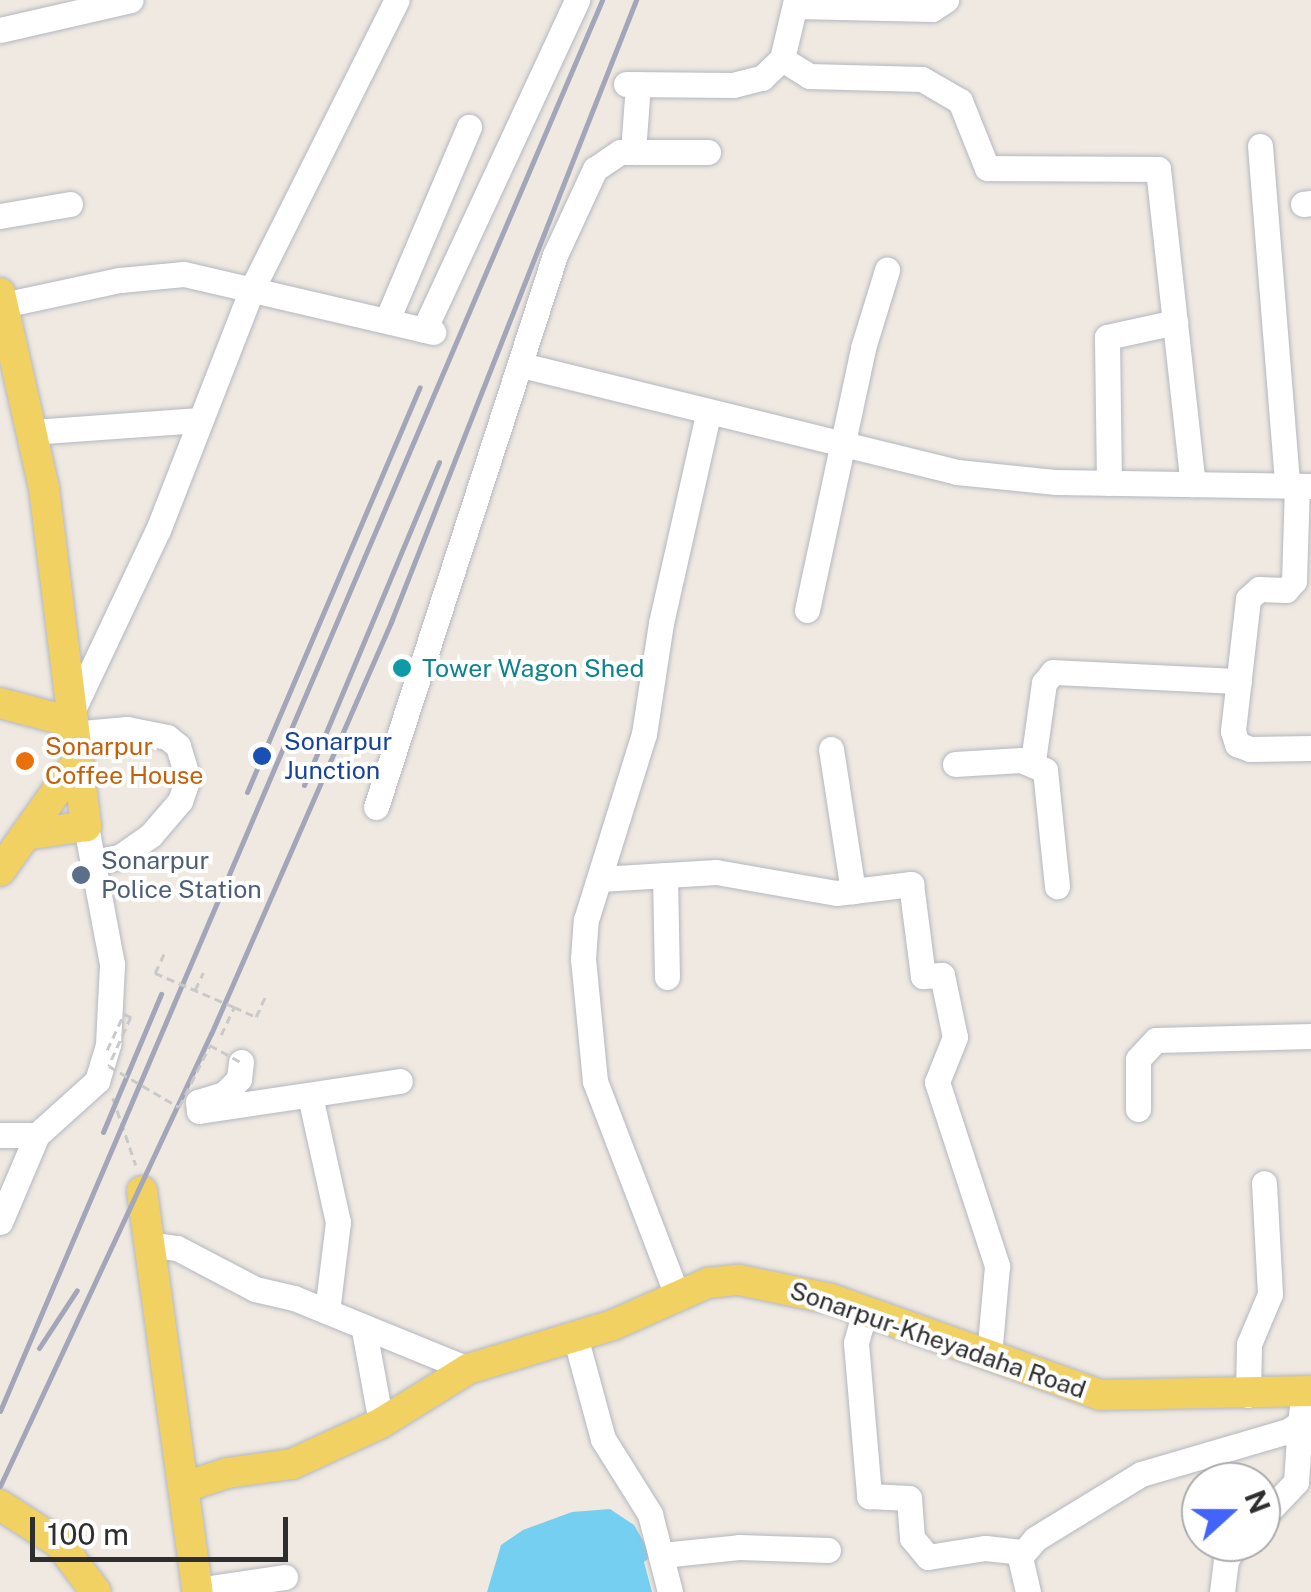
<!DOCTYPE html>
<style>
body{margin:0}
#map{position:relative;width:1311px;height:1592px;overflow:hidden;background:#efe9e1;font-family:"Public Sans",sans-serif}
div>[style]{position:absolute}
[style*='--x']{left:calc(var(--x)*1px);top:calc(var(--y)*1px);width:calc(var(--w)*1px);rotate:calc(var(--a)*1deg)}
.water>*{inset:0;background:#75cff0}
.path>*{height:2.5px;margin-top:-1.25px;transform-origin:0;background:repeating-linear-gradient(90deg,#c9c9c9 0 8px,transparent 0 13px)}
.roads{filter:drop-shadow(0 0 2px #b4b7c1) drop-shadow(0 0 2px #b4b7c1)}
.minor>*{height:25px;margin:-12.5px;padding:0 12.5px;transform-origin:12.5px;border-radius:12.5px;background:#fff}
.major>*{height:30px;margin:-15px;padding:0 15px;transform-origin:15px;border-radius:15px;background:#f2d163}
.rail>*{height:5px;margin:-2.5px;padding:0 2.5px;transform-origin:2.5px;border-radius:2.5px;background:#a3a6b8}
.path-bridge>*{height:2.5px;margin-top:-1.25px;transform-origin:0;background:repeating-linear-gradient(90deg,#c9c9c9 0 8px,transparent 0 13px)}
.dots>*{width:28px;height:28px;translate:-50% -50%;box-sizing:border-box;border:5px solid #fff;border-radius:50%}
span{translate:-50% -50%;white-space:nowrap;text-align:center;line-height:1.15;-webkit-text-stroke:8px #fff;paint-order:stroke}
.culture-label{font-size:25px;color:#0d838f}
.left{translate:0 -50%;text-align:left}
.transit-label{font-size:25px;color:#164399}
.food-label{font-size:25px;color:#c56008}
.service-label{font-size:25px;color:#4e5e75}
.street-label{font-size:25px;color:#2e2e2e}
.north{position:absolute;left:1181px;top:1462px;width:100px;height:100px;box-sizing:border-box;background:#fff;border:2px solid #ababab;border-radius:50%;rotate:69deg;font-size:28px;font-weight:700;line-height:40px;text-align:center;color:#2e2e2e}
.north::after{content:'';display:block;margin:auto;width:35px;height:45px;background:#4264fb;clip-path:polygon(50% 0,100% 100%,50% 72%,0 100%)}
.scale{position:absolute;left:30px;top:1517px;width:258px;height:45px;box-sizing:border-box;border:5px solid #2e2e2e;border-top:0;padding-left:12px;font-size:30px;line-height:35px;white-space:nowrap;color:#2e2e2e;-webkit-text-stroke:8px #fff;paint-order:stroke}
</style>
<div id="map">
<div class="water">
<i style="clip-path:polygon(610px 1509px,634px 1525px,652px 1556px,644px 1562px,652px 1592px,487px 1592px,501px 1545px,523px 1530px,572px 1512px)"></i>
</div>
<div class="path">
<i style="--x:155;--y:973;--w:21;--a:-65"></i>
<i style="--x:195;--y:990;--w:19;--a:-65"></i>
<i style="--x:221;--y:1035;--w:31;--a:-65"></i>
<i style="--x:234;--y:1007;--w:24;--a:24"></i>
<i style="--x:256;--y:1017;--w:22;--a:-66"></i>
<i style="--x:113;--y:1098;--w:71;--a:71.1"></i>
</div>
<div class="roads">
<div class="minor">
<i style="--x:795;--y:6;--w:137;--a:1.3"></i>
<i style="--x:932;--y:9;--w:17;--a:-33"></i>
<i style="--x:0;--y:30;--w:134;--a:-12.9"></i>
<i style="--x:782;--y:59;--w:32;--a:32"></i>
<i style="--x:809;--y:76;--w:113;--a:1.5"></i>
<i style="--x:922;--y:79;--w:44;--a:30.1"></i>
<i style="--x:960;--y:101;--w:72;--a:68.1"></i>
<i style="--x:987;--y:168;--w:171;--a:0.3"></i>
<i style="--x:1158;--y:169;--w:317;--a:83.7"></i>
<i style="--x:626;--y:84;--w:107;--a:0.5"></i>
<i style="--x:733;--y:85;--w:30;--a:-14"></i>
<i style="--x:762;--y:78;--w:28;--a:-44"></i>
<i style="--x:782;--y:59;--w:61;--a:-76.7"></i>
<i style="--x:1260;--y:146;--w:340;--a:85.4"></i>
<i style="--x:633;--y:152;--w:68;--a:-85.8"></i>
<i style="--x:1303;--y:204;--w:8;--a:-7"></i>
<i style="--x:0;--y:216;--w:71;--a:-9.7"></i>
<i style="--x:3;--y:305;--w:120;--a:-12.1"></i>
<i style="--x:120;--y:280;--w:64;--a:-5.4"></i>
<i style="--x:184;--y:274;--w:256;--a:13.1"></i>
<i style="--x:387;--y:320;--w:210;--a:-67"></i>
<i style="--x:424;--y:330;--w:364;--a:-65.1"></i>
<i style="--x:522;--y:365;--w:448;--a:13.8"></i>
<i style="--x:957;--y:472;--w:100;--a:5.8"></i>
<i style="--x:1056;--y:482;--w:255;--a:0.9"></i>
<i style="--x:32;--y:432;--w:169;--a:-4.1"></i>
<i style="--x:1109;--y:483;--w:146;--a:-90.8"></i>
<i style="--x:1107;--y:337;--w:70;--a:-12.4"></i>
<i style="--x:1297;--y:486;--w:95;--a:91.8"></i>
<i style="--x:1294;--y:581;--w:12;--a:132"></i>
<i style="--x:1286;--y:590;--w:27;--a:-178"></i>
<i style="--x:1259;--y:589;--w:15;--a:138"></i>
<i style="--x:1248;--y:599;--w:133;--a:96.5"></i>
<i style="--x:1233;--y:731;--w:14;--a:73"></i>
<i style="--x:1237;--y:744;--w:14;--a:21"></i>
<i style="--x:1250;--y:749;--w:61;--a:-0.9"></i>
<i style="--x:807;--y:610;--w:268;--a:-77.9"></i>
<i style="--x:863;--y:348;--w:82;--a:-72.9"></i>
<i style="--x:69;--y:718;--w:208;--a:-64.7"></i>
<i style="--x:158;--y:530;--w:259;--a:-68.7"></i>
<i style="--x:252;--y:289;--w:323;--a:-63.4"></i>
<i style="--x:71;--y:734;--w:56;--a:-5.1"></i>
<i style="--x:127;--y:729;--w:41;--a:11.3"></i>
<i style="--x:167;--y:737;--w:14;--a:39"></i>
<i style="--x:178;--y:746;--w:34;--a:73"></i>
<i style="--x:188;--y:778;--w:24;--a:109"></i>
<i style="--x:180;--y:801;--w:45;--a:130.5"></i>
<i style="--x:151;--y:835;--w:39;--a:145"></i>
<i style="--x:119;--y:857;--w:26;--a:169"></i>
<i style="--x:831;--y:749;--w:144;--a:81.2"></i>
<i style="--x:1033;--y:761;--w:79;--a:-82"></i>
<i style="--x:1044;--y:683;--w:14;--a:-51"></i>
<i style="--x:1053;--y:672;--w:186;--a:2.8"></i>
<i style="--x:955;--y:764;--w:66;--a:-3.5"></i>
<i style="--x:1021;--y:760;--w:26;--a:23"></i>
<i style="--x:1045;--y:770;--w:117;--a:84.1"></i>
<i style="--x:376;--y:807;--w:580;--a:-72.03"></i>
<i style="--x:555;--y:255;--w:95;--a:-65.1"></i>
<i style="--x:595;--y:169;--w:30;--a:-34"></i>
<i style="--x:620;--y:152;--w:88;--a:0"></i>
<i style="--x:665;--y:875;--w:102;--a:88.9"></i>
<i style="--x:600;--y:879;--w:116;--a:-3.5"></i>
<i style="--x:716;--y:872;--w:122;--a:9.9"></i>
<i style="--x:836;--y:893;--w:76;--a:-6.8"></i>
<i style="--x:911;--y:884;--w:93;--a:82.6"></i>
<i style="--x:923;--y:976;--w:19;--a:-3"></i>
<i style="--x:942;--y:975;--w:63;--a:78.2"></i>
<i style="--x:955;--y:1037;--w:48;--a:111.8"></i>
<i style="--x:937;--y:1082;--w:194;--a:71.9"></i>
<i style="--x:997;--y:1266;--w:90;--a:95.1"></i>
<i style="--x:241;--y:1062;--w:17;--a:97"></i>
<i style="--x:239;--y:1079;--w:21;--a:135"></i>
<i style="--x:224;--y:1094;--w:27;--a:163"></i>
<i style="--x:198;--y:1102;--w:9;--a:84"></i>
<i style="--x:199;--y:1111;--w:203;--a:-8.5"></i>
<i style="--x:310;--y:1096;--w:129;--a:77.5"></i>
<i style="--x:338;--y:1222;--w:90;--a:97"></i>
<i style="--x:1138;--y:1109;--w:50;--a:-90"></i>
<i style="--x:1138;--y:1059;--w:26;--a:-47"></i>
<i style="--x:1156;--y:1040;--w:155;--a:-1.5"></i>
<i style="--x:0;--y:1135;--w:37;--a:0"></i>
<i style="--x:0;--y:1222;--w:95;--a:-67"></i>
<i style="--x:37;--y:1135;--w:81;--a:-42"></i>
<i style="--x:97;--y:1081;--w:39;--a:-73"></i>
<i style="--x:108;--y:1044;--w:80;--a:-87.1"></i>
<i style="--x:112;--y:964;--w:140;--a:-100.7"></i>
<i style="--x:148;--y:1244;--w:29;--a:8"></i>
<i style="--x:177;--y:1248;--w:88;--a:27.7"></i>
<i style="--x:255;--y:1289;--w:40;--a:13"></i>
<i style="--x:294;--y:1298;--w:188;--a:22.2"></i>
<i style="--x:677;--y:1295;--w:229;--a:-111"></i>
<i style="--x:595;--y:1081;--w:123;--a:-95.6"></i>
<i style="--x:583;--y:959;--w:39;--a:-86"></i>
<i style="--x:586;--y:920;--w:195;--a:-72.7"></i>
<i style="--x:644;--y:734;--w:112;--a:-81.3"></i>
<i style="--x:661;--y:623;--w:214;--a:-77.3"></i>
<i style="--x:865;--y:1311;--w:33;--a:106"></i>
<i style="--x:856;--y:1343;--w:154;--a:85.1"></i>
<i style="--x:869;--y:1496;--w:40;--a:2.9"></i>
<i style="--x:909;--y:1498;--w:40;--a:85.7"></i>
<i style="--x:912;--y:1538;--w:25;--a:50"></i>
<i style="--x:928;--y:1557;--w:58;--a:-9"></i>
<i style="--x:985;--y:1548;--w:39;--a:6"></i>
<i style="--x:364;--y:1330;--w:95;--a:79.6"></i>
<i style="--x:575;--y:1336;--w:107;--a:74.8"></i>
<i style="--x:603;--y:1439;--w:89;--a:57.9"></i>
<i style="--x:650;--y:1514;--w:81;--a:75.6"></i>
<i style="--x:1248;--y:1395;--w:51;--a:-88.9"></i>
<i style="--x:1249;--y:1344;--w:54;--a:-67.2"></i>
<i style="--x:1270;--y:1294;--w:111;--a:-93.1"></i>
<i style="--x:1261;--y:1519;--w:51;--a:-46.6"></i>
<i style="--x:1296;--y:1482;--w:59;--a:-86.1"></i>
<i style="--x:662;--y:1555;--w:77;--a:-5.9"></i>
<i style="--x:739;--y:1547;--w:89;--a:1.9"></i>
<i style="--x:197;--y:1590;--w:89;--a:-8.4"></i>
<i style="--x:1028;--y:1592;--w:36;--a:-103"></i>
<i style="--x:1020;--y:1557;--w:23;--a:-50"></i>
<i style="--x:1035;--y:1539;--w:124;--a:-31.5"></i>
<i style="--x:1141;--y:1474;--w:153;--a:-16.3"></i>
<i style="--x:1288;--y:1431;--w:14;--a:-34"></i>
<i style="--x:1300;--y:1423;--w:32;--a:-83"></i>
<i style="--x:1222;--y:1592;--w:32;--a:-83"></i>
<i style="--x:1226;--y:1560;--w:21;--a:-59"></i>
</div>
<div class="major">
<i style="--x:0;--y:293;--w:200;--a:77.3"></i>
<i style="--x:44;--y:488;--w:341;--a:82.9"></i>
<i style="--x:86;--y:826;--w:61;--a:171.5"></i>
<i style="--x:0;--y:703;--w:70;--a:14.8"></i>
<i style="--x:0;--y:871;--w:130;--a:-54.7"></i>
<i style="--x:142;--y:1191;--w:405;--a:82.1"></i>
<i style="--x:188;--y:1486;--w:41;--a:-18.4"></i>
<i style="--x:227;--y:1473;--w:66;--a:-7.9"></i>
<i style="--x:292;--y:1464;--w:98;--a:-24.7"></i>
<i style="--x:381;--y:1423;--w:102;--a:-31.8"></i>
<i style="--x:468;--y:1369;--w:152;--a:-16.9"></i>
<i style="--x:613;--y:1325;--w:104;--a:-23.9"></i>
<i style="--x:708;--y:1283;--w:31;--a:-6"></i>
<i style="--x:739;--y:1280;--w:94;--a:11.7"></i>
<i style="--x:831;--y:1299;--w:287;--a:19.6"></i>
<i style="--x:1101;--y:1395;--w:210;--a:-1.1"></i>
<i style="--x:0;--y:1505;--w:70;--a:32.8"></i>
<i style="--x:59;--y:1543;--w:61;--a:52.9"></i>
</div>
</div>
<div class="rail">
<i style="--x:304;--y:785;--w:350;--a:-67.3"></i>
<i style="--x:247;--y:792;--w:440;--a:-66.9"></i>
<i style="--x:103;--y:1132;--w:150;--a:-67.2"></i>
<i style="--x:39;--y:1348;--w:69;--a:-56.8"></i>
<i style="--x:0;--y:1411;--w:1534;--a:-66.89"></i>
<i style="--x:0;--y:1486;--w:499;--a:-65"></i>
<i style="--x:211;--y:1034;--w:450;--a:-66.4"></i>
<i style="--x:391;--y:622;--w:669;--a:-68.5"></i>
</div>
<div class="path-bridge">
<i style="--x:155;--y:973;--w:86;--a:23.3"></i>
<i style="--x:107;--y:1050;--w:40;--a:-65"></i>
<i style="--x:124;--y:1014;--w:8;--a:23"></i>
<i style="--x:131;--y:1017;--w:54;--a:114.2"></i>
<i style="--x:109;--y:1066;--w:81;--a:30.4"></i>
<i style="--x:179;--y:1107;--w:69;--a:-63.4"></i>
<i style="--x:210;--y:1045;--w:35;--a:29"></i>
</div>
<div class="dots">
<i style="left:402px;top:668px;background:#0f9aa8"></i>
<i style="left:262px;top:756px;background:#1a4fb4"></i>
<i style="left:25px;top:761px;background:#e8710a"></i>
<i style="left:81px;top:875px;background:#5c6f8a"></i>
</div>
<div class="culture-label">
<span class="left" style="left:422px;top:668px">Tower Wagon Shed</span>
</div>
<div class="transit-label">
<span class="left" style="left:284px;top:756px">Sonarpur<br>Junction</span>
</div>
<div class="food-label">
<span class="left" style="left:45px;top:761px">Sonarpur<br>Coffee House</span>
</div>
<div class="service-label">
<span class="left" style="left:101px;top:875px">Sonarpur<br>Police Station</span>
</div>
<div class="street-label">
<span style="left:938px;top:1340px;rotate:19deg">Sonarpur-Kheyadaha Road</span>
</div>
<div class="north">N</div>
<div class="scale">100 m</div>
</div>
